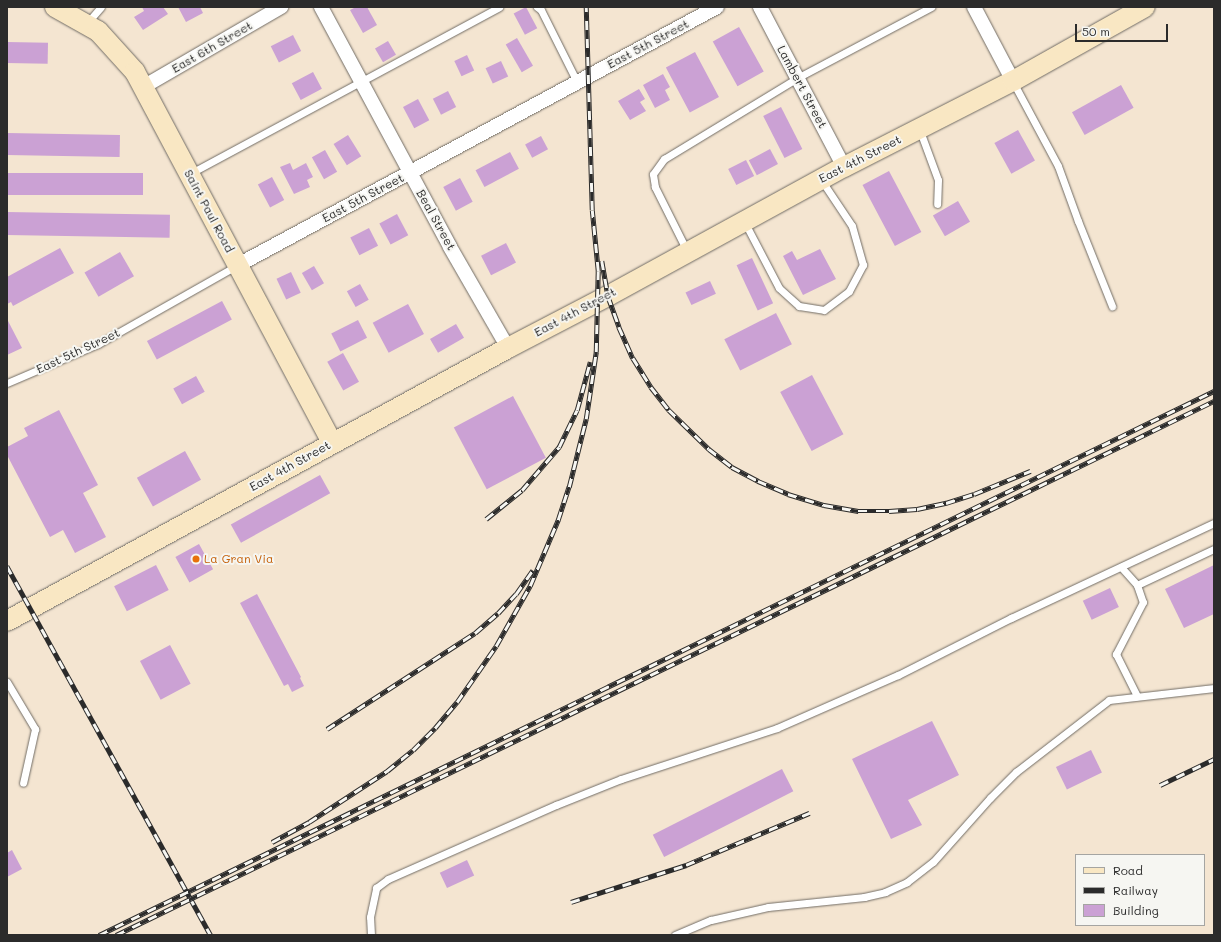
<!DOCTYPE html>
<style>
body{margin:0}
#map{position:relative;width:1221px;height:942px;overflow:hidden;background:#f4e5d1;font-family:Mali,sans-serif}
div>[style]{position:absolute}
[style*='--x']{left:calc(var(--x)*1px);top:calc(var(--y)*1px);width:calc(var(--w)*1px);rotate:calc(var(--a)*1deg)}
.building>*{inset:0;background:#cba1d4;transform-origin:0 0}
.roads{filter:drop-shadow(0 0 1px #716c65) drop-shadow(0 0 1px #716c65)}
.service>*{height:7px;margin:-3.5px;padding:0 3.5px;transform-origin:3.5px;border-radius:3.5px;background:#fff}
.minor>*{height:14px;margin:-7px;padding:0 7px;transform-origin:7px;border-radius:7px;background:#fff}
.secondary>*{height:20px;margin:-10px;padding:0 10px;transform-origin:10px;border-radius:10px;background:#f9e7c3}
.rail>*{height:4.5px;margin-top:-2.25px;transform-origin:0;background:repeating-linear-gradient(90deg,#f6f6f2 0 9px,#2b2b2b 0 18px);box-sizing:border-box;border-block:1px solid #2b2b2b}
.dots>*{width:11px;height:11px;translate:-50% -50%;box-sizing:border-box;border:2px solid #f6f6f2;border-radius:50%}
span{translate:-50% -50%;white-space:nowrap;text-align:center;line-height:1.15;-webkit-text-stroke:4px #f6f6f2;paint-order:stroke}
.street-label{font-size:12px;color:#2b2b2b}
.food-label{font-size:12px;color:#c56008}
.left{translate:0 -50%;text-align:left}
.frame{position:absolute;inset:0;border:8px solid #2b2b2b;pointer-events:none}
.legend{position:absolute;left:1075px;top:854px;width:130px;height:72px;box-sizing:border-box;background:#f6f6f2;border:1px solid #a5a5a2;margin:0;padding:5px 7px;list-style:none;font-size:12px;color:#2b2b2b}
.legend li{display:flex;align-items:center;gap:8px;height:20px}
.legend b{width:20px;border:1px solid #a5a5a2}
.scale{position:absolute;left:1075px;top:24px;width:93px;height:18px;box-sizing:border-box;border:2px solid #2b2b2b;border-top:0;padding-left:5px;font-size:12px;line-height:14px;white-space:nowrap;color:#2b2b2b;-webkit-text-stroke:3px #f6f6f2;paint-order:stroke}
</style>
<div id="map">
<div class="building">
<i style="clip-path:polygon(142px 7px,163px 7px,168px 14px,143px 30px,134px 17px,144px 11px)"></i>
<i style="clip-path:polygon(178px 7px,200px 7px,203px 13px,186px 22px)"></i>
<i style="clip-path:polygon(356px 7px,367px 7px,377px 25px,363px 33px,350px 10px)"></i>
<i style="left:526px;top:7px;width:24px;height:14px;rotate:62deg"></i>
<i style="left:739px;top:27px;width:51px;height:30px;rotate:61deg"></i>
<i style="left:293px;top:35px;width:18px;height:25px;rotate:63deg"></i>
<i style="left:517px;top:38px;width:32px;height:13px;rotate:60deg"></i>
<i style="left:388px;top:41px;width:16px;height:15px;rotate:60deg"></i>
<i style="left:7px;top:42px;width:41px;height:21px;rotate:1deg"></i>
<i style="left:695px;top:52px;width:51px;height:33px;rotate:62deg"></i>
<i style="left:467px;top:55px;width:17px;height:14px;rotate:65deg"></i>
<i style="left:501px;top:61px;width:17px;height:17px;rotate:65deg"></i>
<i style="left:313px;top:72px;width:19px;height:24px;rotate:62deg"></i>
<i style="clip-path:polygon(663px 74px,670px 87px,665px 90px,670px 100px,655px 108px,643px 85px)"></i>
<i style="left:1121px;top:85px;width:26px;height:56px;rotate:61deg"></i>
<i style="clip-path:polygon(639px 89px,645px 99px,640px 102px,646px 111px,630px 120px,618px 101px)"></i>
<i style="left:448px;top:91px;width:18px;height:17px;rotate:63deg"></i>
<i style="left:418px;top:99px;width:24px;height:17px;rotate:62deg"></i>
<i style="left:781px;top:107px;width:47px;height:20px;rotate:63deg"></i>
<i style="left:1018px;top:130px;width:35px;height:27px;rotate:61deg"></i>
<i style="left:7px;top:133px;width:113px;height:22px;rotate:1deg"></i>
<i style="left:348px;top:135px;width:25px;height:17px;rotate:58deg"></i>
<i style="left:541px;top:136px;width:15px;height:18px;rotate:62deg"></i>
<i style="left:770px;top:149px;width:17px;height:24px;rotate:62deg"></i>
<i style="left:325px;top:150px;width:25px;height:15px;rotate:61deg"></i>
<i style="left:510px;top:152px;width:19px;height:39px;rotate:62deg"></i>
<i style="left:746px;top:160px;width:18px;height:20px;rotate:63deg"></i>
<i style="clip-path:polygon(290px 163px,293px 170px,306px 163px,313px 177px,307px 180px,310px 187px,294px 194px,280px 167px)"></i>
<i style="left:889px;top:171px;width:69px;height:30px;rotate:62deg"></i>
<i style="left:7px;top:173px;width:136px;height:22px"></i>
<i style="left:272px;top:177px;width:26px;height:16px;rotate:62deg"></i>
<i style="left:460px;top:178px;width:27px;height:19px;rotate:62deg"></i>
<i style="left:958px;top:201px;width:24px;height:29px;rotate:60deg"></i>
<i style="left:7px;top:212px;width:163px;height:23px;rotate:1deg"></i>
<i style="left:397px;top:214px;width:24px;height:20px;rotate:62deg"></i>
<i style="left:369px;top:228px;width:20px;height:21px;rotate:63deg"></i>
<i style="left:506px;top:243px;width:22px;height:28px;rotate:63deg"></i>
<i style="clip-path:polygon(60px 248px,74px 273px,13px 306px,11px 302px,7px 304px,7px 277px)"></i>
<i style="clip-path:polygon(820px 249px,836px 279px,803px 295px,783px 256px,792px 251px,797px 260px)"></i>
<i style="left:120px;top:252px;width:28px;height:41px;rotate:60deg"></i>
<i style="left:752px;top:258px;width:50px;height:17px;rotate:65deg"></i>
<i style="left:314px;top:266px;width:20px;height:14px;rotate:60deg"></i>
<i style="left:291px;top:272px;width:23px;height:16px;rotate:65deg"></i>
<i style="left:710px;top:281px;width:14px;height:27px;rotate:65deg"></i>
<i style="left:360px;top:284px;width:18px;height:15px;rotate:61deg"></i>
<i style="left:222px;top:301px;width:21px;height:85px;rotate:62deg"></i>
<i style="left:408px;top:304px;width:34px;height:40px;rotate:62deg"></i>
<i style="left:776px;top:313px;width:35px;height:58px;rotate:63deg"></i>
<i style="clip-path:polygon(7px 319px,22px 348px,7px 355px)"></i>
<i style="left:358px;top:320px;width:20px;height:30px;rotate:63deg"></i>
<i style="left:456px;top:324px;width:16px;height:30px;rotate:60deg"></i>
<i style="left:343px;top:353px;width:33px;height:18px;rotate:61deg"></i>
<i style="left:812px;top:375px;width:67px;height:36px;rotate:62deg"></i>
<i style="left:196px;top:376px;width:18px;height:26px;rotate:61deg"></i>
<i style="left:513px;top:396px;width:70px;height:67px;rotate:62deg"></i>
<i style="clip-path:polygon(59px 410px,98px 485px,83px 493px,106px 537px,75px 553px,63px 530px,50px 537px,7px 455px,7px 447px,28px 436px,24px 428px)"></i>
<i style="left:185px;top:451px;width:33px;height:55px;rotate:61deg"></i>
<i style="left:320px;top:475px;width:21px;height:102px;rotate:61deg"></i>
<i style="left:199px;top:544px;width:29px;height:27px;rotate:61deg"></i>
<i style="left:156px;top:565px;width:28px;height:47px;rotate:63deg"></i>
<i style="clip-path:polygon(1214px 565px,1214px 614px,1184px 628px,1165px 589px)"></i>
<i style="left:1110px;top:588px;width:21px;height:30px;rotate:65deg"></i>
<i style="clip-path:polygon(257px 594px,301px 677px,300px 678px,304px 686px,292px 692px,288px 684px,284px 686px,240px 603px)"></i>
<i style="left:170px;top:645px;width:44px;height:34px;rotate:62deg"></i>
<i style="clip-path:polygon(932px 721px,959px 775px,908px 800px,922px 825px,891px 839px,852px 759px)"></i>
<i style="left:1091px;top:750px;width:25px;height:39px;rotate:64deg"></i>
<i style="left:782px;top:769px;width:25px;height:145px;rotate:63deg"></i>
<i style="clip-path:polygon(12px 850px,22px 869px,7px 877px,7px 853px)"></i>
<i style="left:467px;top:860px;width:17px;height:30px;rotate:65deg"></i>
</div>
<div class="roads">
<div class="service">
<i style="--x:537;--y:7;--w:5;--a:37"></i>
<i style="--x:541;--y:10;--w:80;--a:63.4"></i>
<i style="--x:87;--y:23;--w:21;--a:-49"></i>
<i style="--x:1013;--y:82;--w:95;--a:61.8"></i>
<i style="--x:1058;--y:166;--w:59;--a:70"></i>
<i style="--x:1078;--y:221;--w:92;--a:68.2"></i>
<i style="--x:920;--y:131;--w:52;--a:69.8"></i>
<i style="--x:938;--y:180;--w:24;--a:92"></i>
<i style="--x:191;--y:173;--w:350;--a:-28.3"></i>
<i style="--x:745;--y:223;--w:73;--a:62.4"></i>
<i style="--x:779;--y:288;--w:27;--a:42"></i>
<i style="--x:799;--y:306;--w:25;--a:9"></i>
<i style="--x:824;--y:310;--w:31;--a:-37"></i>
<i style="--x:849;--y:291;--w:30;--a:-62"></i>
<i style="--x:863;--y:265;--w:41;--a:-105.8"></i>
<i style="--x:852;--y:226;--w:54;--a:-123.7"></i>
<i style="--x:687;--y:251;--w:72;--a:-116.6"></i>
<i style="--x:655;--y:187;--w:13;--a:-99"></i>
<i style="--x:653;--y:174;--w:19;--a:-54"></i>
<i style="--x:664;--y:159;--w:156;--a:-31.3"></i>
<i style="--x:797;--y:78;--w:152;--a:-27.9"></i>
<i style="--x:7;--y:383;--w:99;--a:-23.2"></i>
<i style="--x:98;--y:344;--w:159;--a:-29.5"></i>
<i style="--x:1121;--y:567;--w:24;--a:48"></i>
<i style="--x:1137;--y:585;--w:18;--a:71"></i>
<i style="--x:1143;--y:602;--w:59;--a:117.4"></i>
<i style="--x:1116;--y:654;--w:47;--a:63.4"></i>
<i style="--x:1137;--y:585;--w:85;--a:-25.1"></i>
<i style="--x:7;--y:682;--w:55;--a:59.2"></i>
<i style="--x:35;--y:729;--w:55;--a:102.5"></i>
<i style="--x:371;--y:935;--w:18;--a:-93"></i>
<i style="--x:370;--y:917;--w:30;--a:-78"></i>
<i style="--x:376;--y:888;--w:15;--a:-37"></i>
<i style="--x:388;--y:879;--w:184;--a:-23.8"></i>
<i style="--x:556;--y:805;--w:70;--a:-21.8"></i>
<i style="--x:621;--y:779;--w:164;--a:-18.1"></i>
<i style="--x:777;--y:728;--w:132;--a:-23.7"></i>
<i style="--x:898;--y:675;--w:127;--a:-26.8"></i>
<i style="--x:1011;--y:618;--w:224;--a:-25.1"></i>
<i style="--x:675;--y:935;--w:39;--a:-23"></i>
<i style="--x:711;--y:920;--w:58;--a:-12.8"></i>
<i style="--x:768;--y:907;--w:97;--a:-5.9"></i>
<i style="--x:864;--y:897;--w:22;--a:-13"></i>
<i style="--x:885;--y:892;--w:24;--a:-24"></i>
<i style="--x:907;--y:882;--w:33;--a:-38"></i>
<i style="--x:933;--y:862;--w:86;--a:-48.3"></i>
<i style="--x:990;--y:798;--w:37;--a:-45"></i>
<i style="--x:1016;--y:772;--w:118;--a:-37.7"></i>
<i style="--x:1109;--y:700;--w:106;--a:-6.5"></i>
</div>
<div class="minor">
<i style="--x:321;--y:7;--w:272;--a:61.7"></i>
<i style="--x:450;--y:247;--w:116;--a:60.1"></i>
<i style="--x:760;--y:7;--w:181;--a:62.3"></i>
<i style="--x:974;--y:7;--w:84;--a:62.2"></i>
<i style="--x:143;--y:87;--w:160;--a:-30.1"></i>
<i style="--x:238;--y:265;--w:544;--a:-28.31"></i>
</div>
<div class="secondary">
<i style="--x:55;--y:7;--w:49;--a:29.2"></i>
<i style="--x:98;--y:31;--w:55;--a:47.9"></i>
<i style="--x:135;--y:72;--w:420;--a:62"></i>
<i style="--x:7;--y:621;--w:571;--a:-28.59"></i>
<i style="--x:508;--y:348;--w:113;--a:-27.5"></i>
<i style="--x:608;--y:296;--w:269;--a:-28.7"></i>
<i style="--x:844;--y:167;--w:190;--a:-27"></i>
<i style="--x:1013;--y:81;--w:151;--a:-29.3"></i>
</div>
</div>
<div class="rail">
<i style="--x:602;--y:261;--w:36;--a:80"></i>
<i style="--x:608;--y:296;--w:33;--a:70"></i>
<i style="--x:619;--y:327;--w:34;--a:66"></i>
<i style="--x:633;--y:358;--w:34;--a:58"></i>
<i style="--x:651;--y:387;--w:29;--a:52"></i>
<i style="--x:669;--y:410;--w:56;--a:44.3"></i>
<i style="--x:709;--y:449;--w:29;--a:38"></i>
<i style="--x:732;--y:467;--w:30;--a:28"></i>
<i style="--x:758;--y:481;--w:33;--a:23"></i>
<i style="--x:788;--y:494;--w:38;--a:17"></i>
<i style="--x:824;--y:505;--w:35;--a:10"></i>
<i style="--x:858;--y:511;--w:31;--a:0"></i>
<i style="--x:889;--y:511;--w:28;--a:-4"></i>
<i style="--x:917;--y:509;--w:30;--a:-12"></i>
<i style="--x:946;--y:503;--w:29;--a:-18"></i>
<i style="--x:974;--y:494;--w:61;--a:-22.3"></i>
<i style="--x:486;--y:519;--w:46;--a:-38.9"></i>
<i style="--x:522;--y:490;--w:57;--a:-49.3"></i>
<i style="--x:559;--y:447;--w:41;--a:-64.1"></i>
<i style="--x:577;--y:410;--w:50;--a:-74.8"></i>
<i style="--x:7;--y:566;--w:422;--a:61.1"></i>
<i style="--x:327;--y:729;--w:176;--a:-33"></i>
<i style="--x:475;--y:633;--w:30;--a:-41"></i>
<i style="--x:498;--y:613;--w:26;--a:-47"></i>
<i style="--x:516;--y:594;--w:29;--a:-55"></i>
<i style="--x:1160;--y:785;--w:60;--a:-25.7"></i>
<i style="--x:272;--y:842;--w:42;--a:-28.4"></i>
<i style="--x:309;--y:822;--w:93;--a:-33.2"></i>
<i style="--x:387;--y:771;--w:33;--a:-39"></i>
<i style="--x:413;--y:750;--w:31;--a:-45"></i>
<i style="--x:435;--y:728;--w:34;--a:-50"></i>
<i style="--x:457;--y:702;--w:68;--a:-55.1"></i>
<i style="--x:496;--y:646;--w:69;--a:-60.5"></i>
<i style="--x:530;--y:586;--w:72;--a:-67"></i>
<i style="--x:558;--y:520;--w:35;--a:-72"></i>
<i style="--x:569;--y:487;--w:70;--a:-76"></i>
<i style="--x:586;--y:419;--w:68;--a:-81.5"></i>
<i style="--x:596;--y:352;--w:81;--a:-88.6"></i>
<i style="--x:598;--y:271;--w:61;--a:-95.6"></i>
<i style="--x:592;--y:210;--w:203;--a:-91.7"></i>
<i style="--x:571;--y:902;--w:121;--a:-17.8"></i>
<i style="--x:686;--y:865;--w:134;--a:-22.9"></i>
<i style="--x:99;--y:935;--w:1241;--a:-26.01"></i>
<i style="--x:116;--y:935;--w:1221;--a:-25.94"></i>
</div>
<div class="dots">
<i style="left:196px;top:559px;background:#e8710a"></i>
</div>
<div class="street-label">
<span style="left:648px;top:44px;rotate:-28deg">East 5th Street</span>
<span style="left:212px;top:47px;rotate:-30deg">East 6th Street</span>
<span style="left:802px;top:87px;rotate:62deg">Lambert Street</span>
<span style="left:860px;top:159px;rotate:-27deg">East 4th Street</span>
<span style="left:363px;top:198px;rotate:-28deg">East 5th Street</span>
<span style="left:209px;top:211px;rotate:62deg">Saint Paul Road</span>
<span style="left:436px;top:220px;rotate:61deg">Beal Street</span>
<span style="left:575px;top:312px;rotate:-28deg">East 4th Street</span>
<span style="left:78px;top:351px;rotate:-25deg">East 5th Street</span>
<span style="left:290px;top:466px;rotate:-29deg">East 4th Street</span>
</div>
<div class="food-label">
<span class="left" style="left:204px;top:559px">La Gran Via</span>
</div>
<div class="frame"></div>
<ul class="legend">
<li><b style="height:5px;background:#f9e7c3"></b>Road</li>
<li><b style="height:5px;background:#2b2b2b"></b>Railway</li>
<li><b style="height:11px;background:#cba1d4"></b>Building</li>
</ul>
<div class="scale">50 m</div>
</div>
